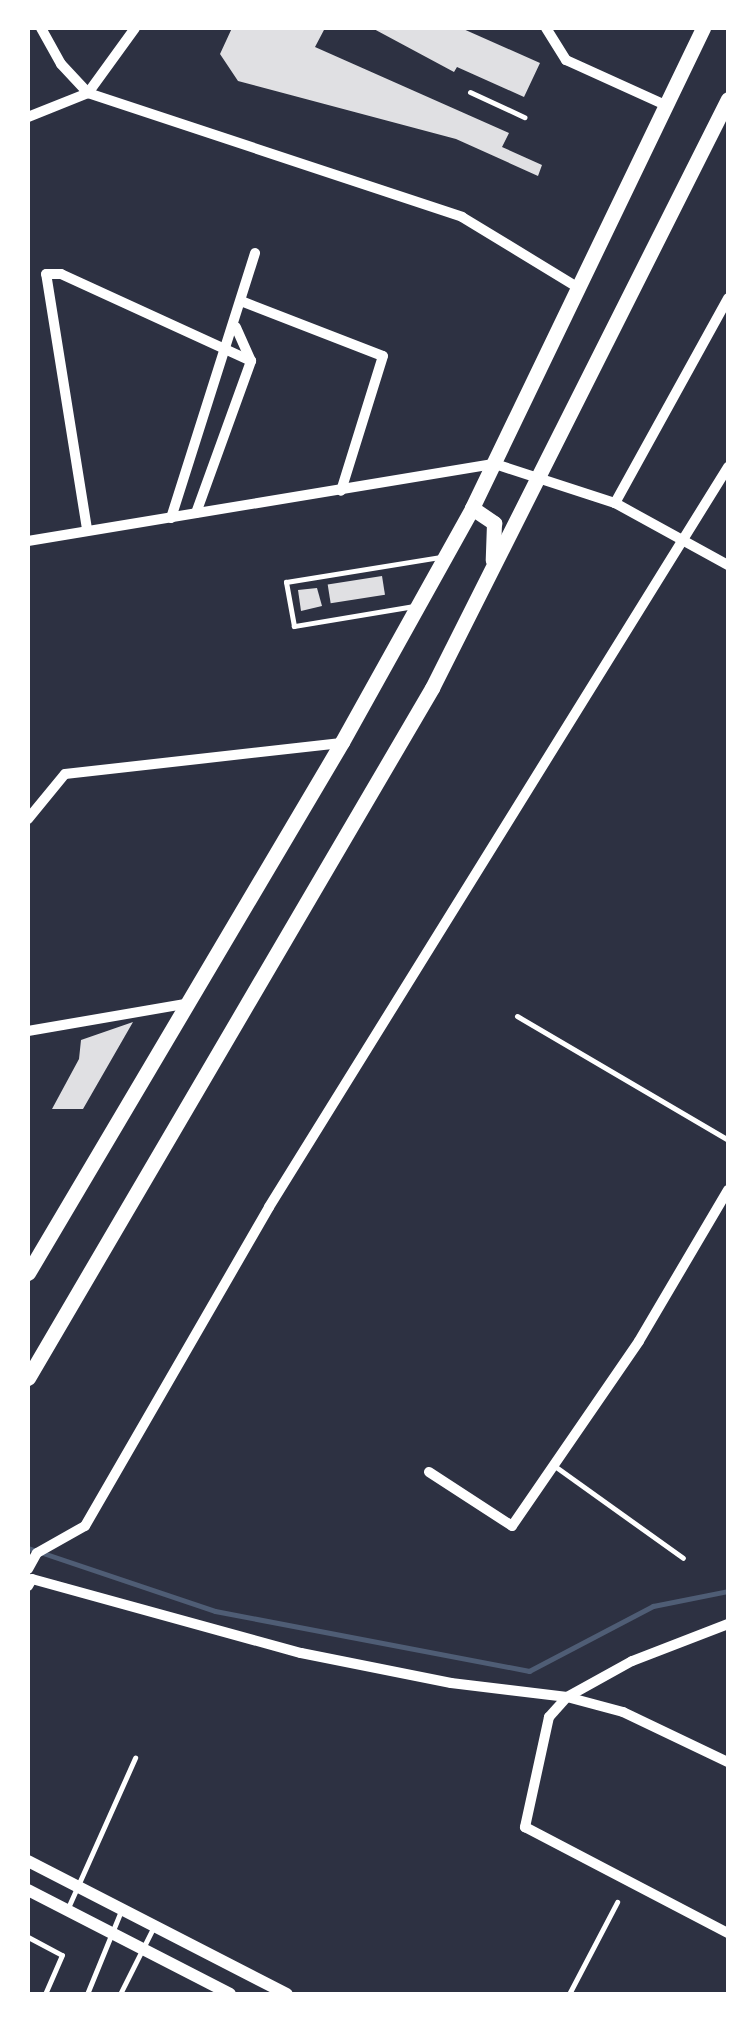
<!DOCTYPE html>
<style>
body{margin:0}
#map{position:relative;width:756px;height:2022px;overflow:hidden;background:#2d3142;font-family:Mulish,sans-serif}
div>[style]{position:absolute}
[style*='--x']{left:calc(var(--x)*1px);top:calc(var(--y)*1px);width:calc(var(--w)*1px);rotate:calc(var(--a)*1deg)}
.stream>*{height:5px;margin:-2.5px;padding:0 2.5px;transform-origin:2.5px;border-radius:2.5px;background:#4f5d75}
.building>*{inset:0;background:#e0e0e3;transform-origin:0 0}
.service>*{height:5px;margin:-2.5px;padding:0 2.5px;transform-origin:2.5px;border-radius:2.5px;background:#fff}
.minor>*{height:10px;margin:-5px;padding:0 5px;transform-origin:5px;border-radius:5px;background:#fff}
.tertiary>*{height:12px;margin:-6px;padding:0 6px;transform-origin:6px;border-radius:6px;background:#fff}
.primary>*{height:15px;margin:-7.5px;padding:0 7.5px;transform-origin:7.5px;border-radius:7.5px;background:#fff}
span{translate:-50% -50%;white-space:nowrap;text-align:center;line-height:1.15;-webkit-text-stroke:8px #fff;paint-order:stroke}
.frame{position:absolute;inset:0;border:30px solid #fff;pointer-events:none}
</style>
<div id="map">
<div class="stream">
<i style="--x:28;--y:1548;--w:197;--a:18.6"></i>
<i style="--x:215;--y:1611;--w:320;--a:10.8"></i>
<i style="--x:529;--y:1671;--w:140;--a:-27.7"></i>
<i style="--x:653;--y:1606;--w:76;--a:-11.3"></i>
</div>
<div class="building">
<i style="clip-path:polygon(232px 28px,325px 28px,315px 47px,509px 133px,502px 147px,542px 165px,538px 176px,456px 139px,238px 81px,220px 54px)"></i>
<i style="clip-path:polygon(372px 28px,461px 28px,540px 63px,524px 97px,457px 67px,454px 72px)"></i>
<i style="left:382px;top:576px;width:19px;height:55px;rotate:81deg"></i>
<i style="clip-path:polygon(317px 588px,322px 606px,301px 611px,298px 590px)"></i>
<i style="clip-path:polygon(133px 1022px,83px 1109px,52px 1109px,79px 1059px,81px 1040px)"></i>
</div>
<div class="service">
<i style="--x:470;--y:92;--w:60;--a:24.8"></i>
<i style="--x:414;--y:606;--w:122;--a:170.5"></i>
<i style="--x:294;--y:626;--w:45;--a:-100.3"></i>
<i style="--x:286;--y:582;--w:157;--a:-9.2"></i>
<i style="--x:517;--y:1016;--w:245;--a:30.4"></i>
<i style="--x:556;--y:1467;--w:156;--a:35.6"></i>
<i style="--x:67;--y:1910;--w:167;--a:-65.9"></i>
<i style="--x:28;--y:1937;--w:38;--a:28"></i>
<i style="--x:62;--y:1955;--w:43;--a:113.6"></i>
<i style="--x:87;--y:1994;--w:87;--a:-67.8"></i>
<i style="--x:120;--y:1994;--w:76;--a:-63.4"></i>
<i style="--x:569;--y:1994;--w:104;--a:-62.4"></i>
</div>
<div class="minor">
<i style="--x:41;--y:28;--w:41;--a:60.9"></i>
<i style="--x:61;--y:64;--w:40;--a:47"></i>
<i style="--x:88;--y:93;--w:394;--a:18.3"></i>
<i style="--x:462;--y:217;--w:137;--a:31.3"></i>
<i style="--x:546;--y:28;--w:38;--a:58"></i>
<i style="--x:566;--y:60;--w:109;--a:24.4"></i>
<i style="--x:88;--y:93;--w:80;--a:-54.1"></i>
<i style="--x:28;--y:117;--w:65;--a:-21.8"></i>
<i style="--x:241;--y:301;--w:152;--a:21.2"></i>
<i style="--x:383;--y:356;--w:141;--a:107.3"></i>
<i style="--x:615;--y:503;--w:234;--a:-61.1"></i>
<i style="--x:196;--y:513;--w:162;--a:-70.1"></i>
<i style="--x:251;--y:361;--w:37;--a:-114"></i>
<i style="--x:171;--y:518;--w:278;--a:-72.4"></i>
<i style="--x:87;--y:529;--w:258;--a:-99.1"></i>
<i style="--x:46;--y:274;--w:15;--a:0"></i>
<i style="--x:61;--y:274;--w:209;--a:24.6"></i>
<i style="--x:28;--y:541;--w:473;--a:-9.4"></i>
<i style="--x:495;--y:464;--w:126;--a:18"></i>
<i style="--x:615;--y:503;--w:129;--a:28.8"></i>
<i style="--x:28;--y:819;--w:58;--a:-50.6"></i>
<i style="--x:65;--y:774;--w:278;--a:-6.4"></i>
<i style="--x:28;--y:1031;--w:158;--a:-9.8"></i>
<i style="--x:429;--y:1472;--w:99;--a:33"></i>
<i style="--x:512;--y:1526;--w:224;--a:-55.5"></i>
<i style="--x:639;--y:1341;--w:175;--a:-59.5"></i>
<i style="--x:28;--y:1569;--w:18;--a:-61"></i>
<i style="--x:37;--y:1553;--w:55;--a:-29.4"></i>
<i style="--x:85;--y:1526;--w:368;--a:-60"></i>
<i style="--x:269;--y:1207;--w:871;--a:-58.19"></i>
<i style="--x:28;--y:1586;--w:8;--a:-60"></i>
<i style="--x:32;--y:1579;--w:279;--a:15.4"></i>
<i style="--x:301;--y:1653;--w:153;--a:11.3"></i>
<i style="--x:451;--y:1683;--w:117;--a:6.9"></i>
<i style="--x:567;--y:1697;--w:58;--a:15"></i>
<i style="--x:623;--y:1712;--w:116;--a:25.5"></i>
<i style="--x:728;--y:1624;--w:103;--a:158.9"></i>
<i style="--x:632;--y:1661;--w:74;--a:151"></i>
<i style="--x:567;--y:1697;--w:27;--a:132"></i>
<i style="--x:549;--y:1717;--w:113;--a:102.3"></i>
<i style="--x:525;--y:1827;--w:229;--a:27.6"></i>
</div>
<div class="tertiary">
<i style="--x:28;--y:1861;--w:291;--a:27.2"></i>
<i style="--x:28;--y:1890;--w:227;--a:27.2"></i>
</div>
<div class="primary">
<i style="--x:472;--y:508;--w:27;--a:34"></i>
<i style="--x:494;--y:523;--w:37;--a:92"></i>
<i style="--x:28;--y:1273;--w:617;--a:-59.4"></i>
<i style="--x:342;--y:742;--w:268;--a:-60.9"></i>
<i style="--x:472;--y:508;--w:533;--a:-64.3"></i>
<i style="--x:28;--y:1378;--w:800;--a:-59.65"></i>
<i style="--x:432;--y:688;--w:659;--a:-63.32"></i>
</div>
<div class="frame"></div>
</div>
